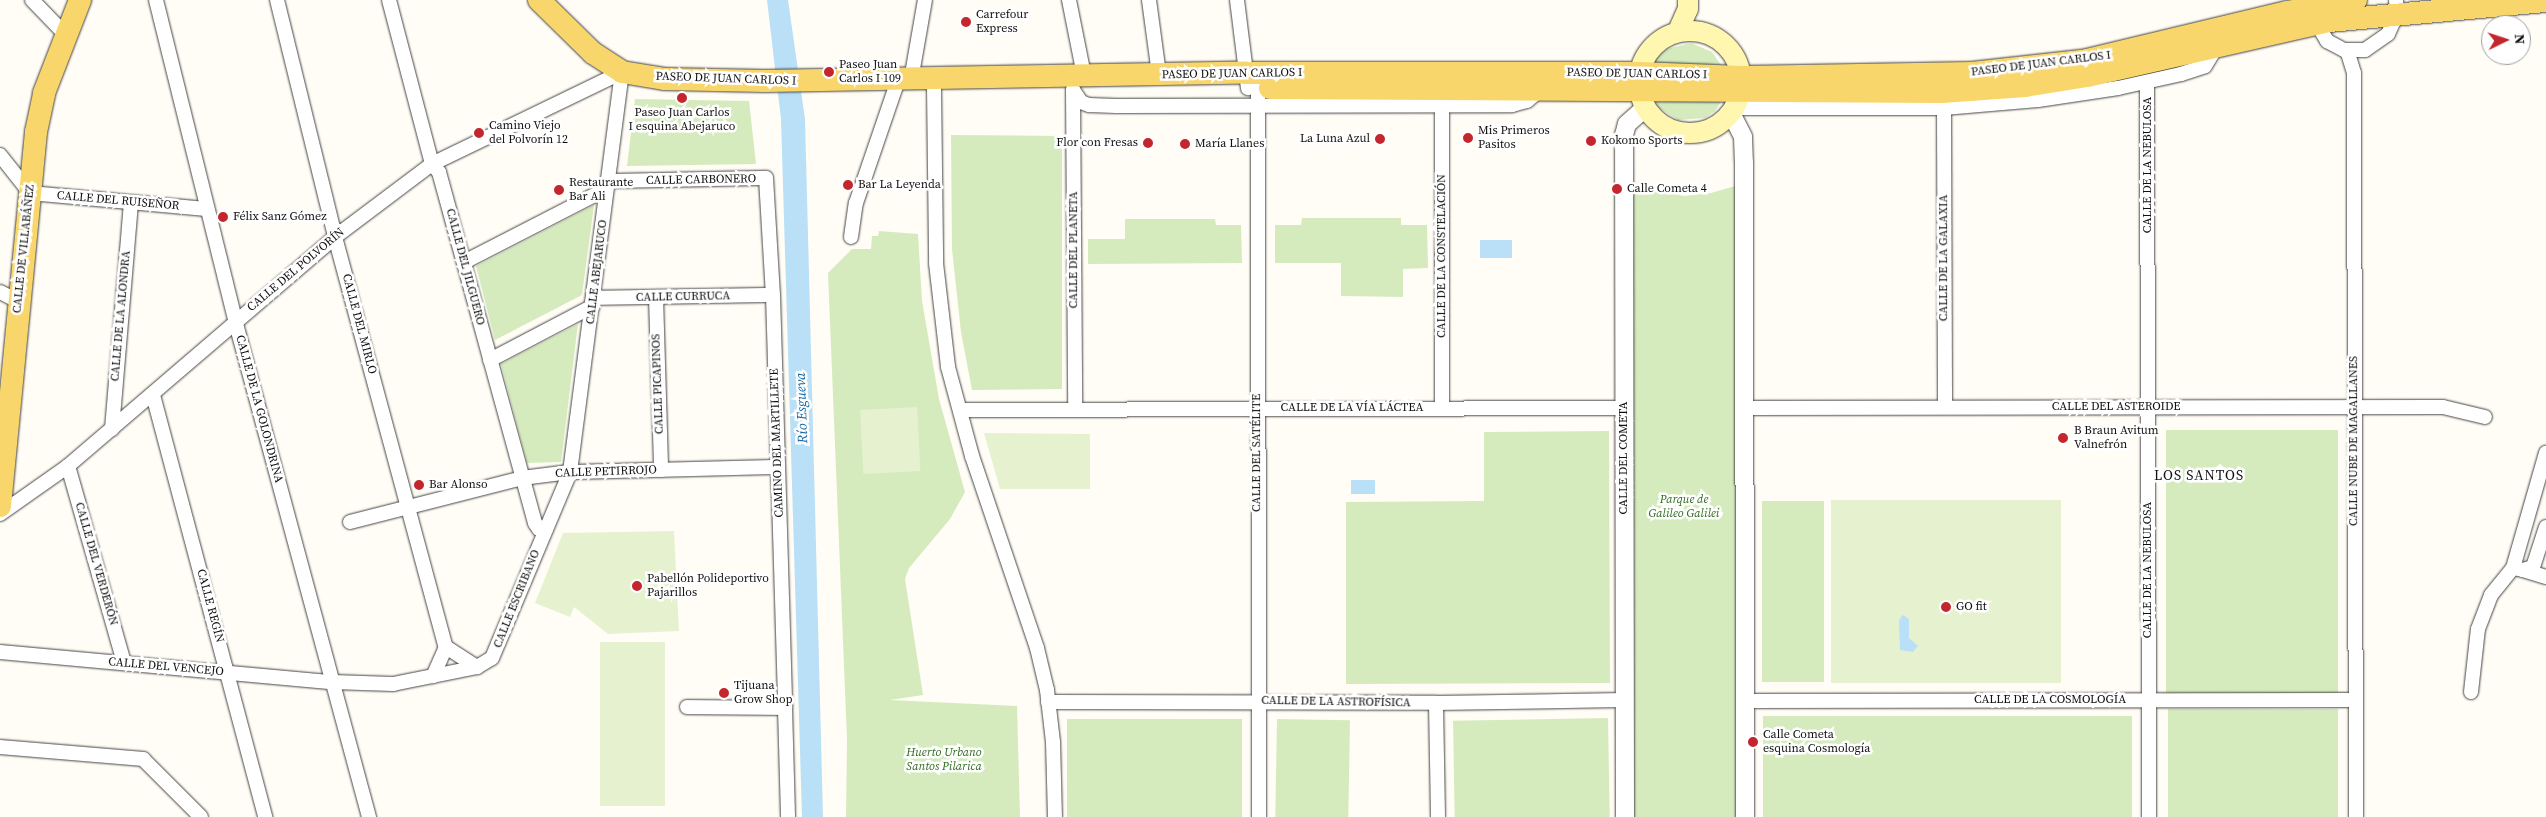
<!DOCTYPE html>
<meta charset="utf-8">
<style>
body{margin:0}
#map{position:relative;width:2546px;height:817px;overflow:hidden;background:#fffdf5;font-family:"Source Serif 4",serif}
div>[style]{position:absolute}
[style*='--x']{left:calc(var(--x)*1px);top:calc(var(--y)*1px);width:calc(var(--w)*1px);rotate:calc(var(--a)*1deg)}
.green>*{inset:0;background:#d5ebbd;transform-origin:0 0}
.pitch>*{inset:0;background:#e6f2cf;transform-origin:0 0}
.water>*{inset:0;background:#b9e0f7;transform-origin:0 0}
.roads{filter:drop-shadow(0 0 1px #444) drop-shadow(0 0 1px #444)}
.minor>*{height:14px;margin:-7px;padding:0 7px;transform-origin:7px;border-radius:7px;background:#fff}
.tertiary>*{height:18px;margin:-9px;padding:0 9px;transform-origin:9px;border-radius:9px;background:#fff}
.secondary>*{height:20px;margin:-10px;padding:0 10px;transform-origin:10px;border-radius:10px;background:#fff6b0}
.secondary>.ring{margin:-10px;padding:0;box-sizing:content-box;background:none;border:20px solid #fff6b0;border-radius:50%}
.primary>*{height:22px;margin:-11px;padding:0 11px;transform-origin:11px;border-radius:11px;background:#f9d66b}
.dots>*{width:14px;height:14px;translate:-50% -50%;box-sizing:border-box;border:2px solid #fff;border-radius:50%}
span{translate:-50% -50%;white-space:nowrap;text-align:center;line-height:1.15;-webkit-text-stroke:5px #fff;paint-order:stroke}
.poi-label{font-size:12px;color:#111}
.left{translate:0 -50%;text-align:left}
.right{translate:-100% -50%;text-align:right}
.street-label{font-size:12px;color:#111}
.park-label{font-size:12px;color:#2f6b1f;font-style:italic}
.water-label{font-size:14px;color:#1768a6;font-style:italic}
.neighbourhood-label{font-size:14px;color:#111;letter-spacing:1px}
.north{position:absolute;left:2481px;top:15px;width:50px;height:50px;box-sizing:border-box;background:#fff;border:1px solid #a0a0a0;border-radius:50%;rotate:86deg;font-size:14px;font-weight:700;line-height:20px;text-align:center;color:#111}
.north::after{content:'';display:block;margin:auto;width:18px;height:22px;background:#c4262e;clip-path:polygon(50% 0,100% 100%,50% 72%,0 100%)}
</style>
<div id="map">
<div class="green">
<i style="clip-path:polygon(1691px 43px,1712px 52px,1723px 68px,1653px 65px,1658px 55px,1667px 49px)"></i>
<i style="clip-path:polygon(1654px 98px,1722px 100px,1715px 111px,1705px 118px,1678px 120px,1658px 107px)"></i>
<i style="clip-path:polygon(635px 99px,749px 101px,756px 164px,627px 166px)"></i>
<i style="clip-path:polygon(951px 135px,1062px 136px,1062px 389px,972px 390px,961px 332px,952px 249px)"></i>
<i style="clip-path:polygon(1631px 180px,1648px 188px,1684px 196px,1711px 193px,1735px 186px,1737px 817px,1632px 817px)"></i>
<i style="clip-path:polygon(594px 205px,582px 295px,495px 340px,476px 266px)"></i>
<i style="clip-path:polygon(1302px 218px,1401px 218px,1401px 225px,1427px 225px,1428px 268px,1403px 269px,1403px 297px,1341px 296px,1341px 263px,1275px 263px,1275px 225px,1301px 225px)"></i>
<i style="clip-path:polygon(1125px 219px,1215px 219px,1216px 225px,1241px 225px,1242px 263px,1088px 264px,1088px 239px,1125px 239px)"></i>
<i style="clip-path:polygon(879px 231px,918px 234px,922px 301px,939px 399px,965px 492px,950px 519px,909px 568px,905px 579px,923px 695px,890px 700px,1017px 706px,1020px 817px,846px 817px,847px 739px,828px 273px,852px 249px,871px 249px,872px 236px,878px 236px)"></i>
<i style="clip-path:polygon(578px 324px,561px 462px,527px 463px,501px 364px)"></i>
<i style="left:2166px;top:430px;width:172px;height:263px"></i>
<i style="clip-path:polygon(1609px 431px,1610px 683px,1346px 684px,1346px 502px,1484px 501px,1484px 432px)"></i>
<i style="left:1762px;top:501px;width:62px;height:181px"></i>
<i style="left:2168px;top:709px;width:170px;height:108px"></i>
<i style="left:2132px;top:716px;width:101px;height:369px;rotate:90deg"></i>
<i style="left:1608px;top:718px;width:99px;height:155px;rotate:89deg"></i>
<i style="left:1067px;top:719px;width:175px;height:98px"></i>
<i style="left:1277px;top:719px;width:73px;height:98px;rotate:1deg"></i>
</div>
<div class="pitch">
<i style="left:917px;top:407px;width:64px;height:57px;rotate:87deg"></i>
<i style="clip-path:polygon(984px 433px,1090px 434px,1090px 489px,1000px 489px)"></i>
<i style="left:2061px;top:500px;width:183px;height:230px;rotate:90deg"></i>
<i style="clip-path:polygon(674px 531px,679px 631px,608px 634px,574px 607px,570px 617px,535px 603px,563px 533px)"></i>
<i style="left:600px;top:642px;width:65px;height:164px"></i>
</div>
<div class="water">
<i style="clip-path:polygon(767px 0,788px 0,805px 119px,823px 817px,802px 817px,781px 119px)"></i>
<i style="left:1480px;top:240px;width:32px;height:18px"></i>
<i style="left:1351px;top:480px;width:24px;height:14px"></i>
<i style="clip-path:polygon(1903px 615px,1909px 619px,1909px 638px,1918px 646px,1913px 652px,1900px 650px,1899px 620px)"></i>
</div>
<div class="roads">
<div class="minor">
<i style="--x:32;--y:0;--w:47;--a:45.9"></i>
<i style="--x:156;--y:0;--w:330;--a:76.1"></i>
<i style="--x:235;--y:320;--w:515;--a:74.91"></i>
<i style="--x:277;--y:0;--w:244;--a:76.2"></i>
<i style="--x:335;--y:237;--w:425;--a:74.9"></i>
<i style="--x:446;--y:647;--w:32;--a:114"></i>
<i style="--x:389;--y:0;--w:170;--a:75.3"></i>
<i style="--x:432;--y:164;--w:11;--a:49"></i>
<i style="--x:439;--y:172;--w:364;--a:74.7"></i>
<i style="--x:535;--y:523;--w:7;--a:56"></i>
<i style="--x:539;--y:529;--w:7;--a:0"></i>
<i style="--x:1069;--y:0;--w:76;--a:78.7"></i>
<i style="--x:1149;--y:0;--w:75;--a:82.3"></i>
<i style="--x:1237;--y:0;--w:89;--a:82.9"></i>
<i style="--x:2314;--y:19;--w:26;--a:59"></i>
<i style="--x:2327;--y:41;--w:19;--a:28"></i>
<i style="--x:2344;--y:50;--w:21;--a:0"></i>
<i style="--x:2365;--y:50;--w:28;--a:-35"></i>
<i style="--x:2388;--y:34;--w:22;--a:-66"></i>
<i style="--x:2397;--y:14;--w:14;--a:-94"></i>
<i style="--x:2347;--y:50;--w:24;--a:73"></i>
<i style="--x:2354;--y:73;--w:744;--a:89.85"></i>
<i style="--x:911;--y:80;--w:81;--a:-80.1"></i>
<i style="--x:2147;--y:82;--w:735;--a:89.84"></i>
<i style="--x:934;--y:87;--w:176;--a:89.3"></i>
<i style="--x:936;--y:263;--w:105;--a:83.4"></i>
<i style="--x:948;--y:367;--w:92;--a:74.9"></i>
<i style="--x:972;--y:456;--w:203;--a:71.3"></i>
<i style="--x:1037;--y:648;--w:43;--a:76.6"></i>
<i style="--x:1047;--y:690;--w:52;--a:83.4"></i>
<i style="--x:1053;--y:742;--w:75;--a:88.5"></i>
<i style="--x:1258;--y:88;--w:729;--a:89.92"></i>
<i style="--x:1073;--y:90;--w:14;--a:56"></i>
<i style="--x:1081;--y:102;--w:9;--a:21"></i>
<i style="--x:1089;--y:105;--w:27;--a:2"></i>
<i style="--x:1116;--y:106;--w:396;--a:-0.1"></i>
<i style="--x:1512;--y:105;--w:16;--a:-15"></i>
<i style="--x:1527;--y:101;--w:17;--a:-40"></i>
<i style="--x:1073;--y:90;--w:319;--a:89.6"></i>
<i style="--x:1734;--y:108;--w:210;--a:0"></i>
<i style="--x:1944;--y:108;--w:94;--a:-4.9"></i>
<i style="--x:2038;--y:100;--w:81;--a:-8.5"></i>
<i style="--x:2118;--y:88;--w:65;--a:-12.5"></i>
<i style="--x:2181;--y:74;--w:25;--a:-18"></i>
<i style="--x:2205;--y:66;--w:23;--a:-59"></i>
<i style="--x:1944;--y:108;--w:299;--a:89.8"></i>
<i style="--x:0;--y:155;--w:48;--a:51.7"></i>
<i style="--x:30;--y:193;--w:177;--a:5.2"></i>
<i style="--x:607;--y:181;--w:159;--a:-1.1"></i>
<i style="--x:766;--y:178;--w:117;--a:86.6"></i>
<i style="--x:773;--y:295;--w:413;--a:88.3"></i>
<i style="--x:785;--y:708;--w:98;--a:-179.4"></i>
<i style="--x:851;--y:237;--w:34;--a:-82"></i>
<i style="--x:856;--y:203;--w:130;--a:-71.1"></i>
<i style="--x:464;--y:262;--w:160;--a:-27.2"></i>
<i style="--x:0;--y:292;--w:20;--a:27"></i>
<i style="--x:656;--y:297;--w:173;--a:88.3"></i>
<i style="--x:594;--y:298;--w:179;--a:-1"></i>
<i style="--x:490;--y:360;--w:116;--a:-27.7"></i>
<i style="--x:153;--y:395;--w:437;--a:75.1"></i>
<i style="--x:1442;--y:408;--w:304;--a:-90"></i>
<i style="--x:1745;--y:408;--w:698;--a:-0.08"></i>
<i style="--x:2443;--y:407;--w:43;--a:13.4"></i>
<i style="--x:960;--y:410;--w:663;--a:-0.17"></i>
<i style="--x:112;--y:429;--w:227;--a:-85.2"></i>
<i style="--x:68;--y:466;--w:205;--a:74.1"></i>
<i style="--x:0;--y:514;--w:83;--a:-35.2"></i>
<i style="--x:68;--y:466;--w:352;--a:-40.6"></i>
<i style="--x:335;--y:237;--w:121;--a:-37"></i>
<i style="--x:432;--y:164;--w:211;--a:-25.8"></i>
<i style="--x:350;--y:522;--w:178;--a:-14.3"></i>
<i style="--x:522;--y:478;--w:48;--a:-7.1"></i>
<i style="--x:570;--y:472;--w:207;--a:-1.4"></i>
<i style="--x:2513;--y:568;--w:10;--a:11"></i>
<i style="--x:2523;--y:570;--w:10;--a:-17"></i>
<i style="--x:2533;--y:567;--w:42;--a:-72"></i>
<i style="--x:2523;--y:570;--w:24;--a:17"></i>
<i style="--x:446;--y:647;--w:37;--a:33"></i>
<i style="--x:0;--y:652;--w:333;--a:5.2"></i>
<i style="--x:332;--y:682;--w:61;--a:1.9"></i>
<i style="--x:393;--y:684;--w:86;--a:-11.4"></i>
<i style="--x:477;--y:667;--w:17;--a:-31"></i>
<i style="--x:492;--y:658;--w:202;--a:-67.2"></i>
<i style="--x:570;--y:472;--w:403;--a:-82.6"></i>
<i style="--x:2471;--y:692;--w:63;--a:-83.7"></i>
<i style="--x:2478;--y:629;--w:36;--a:-69"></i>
<i style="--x:2491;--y:595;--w:35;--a:-51"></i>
<i style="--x:2513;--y:568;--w:120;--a:-74"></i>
<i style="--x:1745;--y:701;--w:610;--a:-0.09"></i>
<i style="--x:1048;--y:702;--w:388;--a:0.1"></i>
<i style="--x:1436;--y:703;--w:188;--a:-0.9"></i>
<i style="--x:1436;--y:703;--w:114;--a:89"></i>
<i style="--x:785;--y:708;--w:109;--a:88.4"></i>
<i style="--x:0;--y:747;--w:144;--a:4.8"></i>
<i style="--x:143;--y:759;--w:82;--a:45"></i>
</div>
<div class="tertiary">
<i style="--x:1731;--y:113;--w:27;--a:63"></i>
<i style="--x:1743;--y:137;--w:25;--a:88"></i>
<i style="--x:1744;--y:162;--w:655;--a:89.91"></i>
<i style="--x:1625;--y:817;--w:682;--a:-90.08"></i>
<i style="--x:1624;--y:135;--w:11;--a:-75"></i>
<i style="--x:1627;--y:124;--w:24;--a:-42"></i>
</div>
<div class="secondary">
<i class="ring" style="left:1639px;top:31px;width:82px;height:82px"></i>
<i style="--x:1678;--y:31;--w:24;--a:-66"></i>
<i style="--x:1688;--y:9;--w:9;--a:-90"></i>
</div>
<div class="primary">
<i style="--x:539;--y:0;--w:76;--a:44.5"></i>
<i style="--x:593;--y:53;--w:35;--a:33"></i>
<i style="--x:622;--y:72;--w:44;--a:9.2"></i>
<i style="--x:665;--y:79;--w:100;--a:1.1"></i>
<i style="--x:765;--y:81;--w:481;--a:-1"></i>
<i style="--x:1246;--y:73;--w:393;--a:0"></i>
<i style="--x:1639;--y:73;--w:102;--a:2.2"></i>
<i style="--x:1741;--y:77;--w:231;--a:-1"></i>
<i style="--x:1972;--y:73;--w:116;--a:-6.4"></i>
<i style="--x:2087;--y:60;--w:206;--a:-13.5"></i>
<i style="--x:2287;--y:12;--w:70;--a:-9.9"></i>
<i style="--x:1270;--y:88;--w:672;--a:0.34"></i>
<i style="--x:1942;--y:92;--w:83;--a:-4.1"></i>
<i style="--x:2025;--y:86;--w:63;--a:-9.2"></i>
<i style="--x:2087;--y:76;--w:248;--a:-12.8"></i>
<i style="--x:2329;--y:21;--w:218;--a:-5.3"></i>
<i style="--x:0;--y:506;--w:376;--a:-84.5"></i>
<i style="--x:36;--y:132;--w:40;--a:-78"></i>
<i style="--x:44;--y:93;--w:100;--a:-68.8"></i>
</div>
</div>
<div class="dots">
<i style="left:966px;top:22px;background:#c4262e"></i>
<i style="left:829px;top:72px;background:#c4262e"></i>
<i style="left:682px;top:98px;background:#c4262e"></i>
<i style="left:479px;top:133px;background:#c4262e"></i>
<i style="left:1468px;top:138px;background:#c4262e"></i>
<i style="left:1380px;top:139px;background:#c4262e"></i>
<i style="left:1591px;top:141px;background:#c4262e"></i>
<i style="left:1148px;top:143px;background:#c4262e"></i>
<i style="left:1185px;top:144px;background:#c4262e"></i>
<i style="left:848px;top:185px;background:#c4262e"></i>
<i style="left:1617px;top:189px;background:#c4262e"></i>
<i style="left:559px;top:190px;background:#c4262e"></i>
<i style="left:223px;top:217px;background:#c4262e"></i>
<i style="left:2063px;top:438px;background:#c4262e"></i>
<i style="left:419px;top:485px;background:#c4262e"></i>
<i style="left:637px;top:586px;background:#c4262e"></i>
<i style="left:1946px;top:607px;background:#c4262e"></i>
<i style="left:724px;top:693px;background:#c4262e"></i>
<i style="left:1753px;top:742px;background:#c4262e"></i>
</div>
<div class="poi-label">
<span class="left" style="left:976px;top:22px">Carrefour<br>Express</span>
<span class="left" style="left:839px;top:72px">Paseo Juan<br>Carlos I 109</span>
<span style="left:682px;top:120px">Paseo Juan Carlos<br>I esquina Abejaruco</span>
<span class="left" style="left:489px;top:133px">Camino Viejo<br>del Polvorín 12</span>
<span class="left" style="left:1478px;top:138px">Mis Primeros<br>Pasitos</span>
<span class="right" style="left:1370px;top:139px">La Luna Azul</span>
<span class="left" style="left:1601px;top:141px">Kokomo Sports</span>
<span class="right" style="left:1138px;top:143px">Flor con Fresas</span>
<span class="left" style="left:1195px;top:144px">María Llanes</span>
<span class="left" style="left:569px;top:190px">Restaurante<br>Bar Ali</span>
<span class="left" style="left:858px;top:185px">Bar La Leyenda</span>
<span class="left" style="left:1627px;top:189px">Calle Cometa 4</span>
<span class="left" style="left:233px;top:217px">Félix Sanz Gómez</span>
<span class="left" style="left:2074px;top:438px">B Braun Avitum<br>Valnefrón</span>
<span class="left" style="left:429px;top:485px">Bar Alonso</span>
<span class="left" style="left:647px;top:586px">Pabellón Polideportivo<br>Pajarillos</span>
<span class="left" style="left:1956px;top:607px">GO fit</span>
<span class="left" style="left:734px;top:693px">Tijuana<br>Grow Shop</span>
<span class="left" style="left:1763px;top:742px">Calle Cometa<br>esquina Cosmología</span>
</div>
<div class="street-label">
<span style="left:2041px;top:64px;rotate:-7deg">PASEO DE JUAN CARLOS I</span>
<span style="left:1232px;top:74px;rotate:-1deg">PASEO DE JUAN CARLOS I</span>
<span style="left:1637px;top:74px;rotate:1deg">PASEO DE JUAN CARLOS I</span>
<span style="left:726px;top:79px;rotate:2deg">PASEO DE JUAN CARLOS I</span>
<span style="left:2148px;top:165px;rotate:-90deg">CALLE DE LA NEBULOSA</span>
<span style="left:701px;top:180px;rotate:-1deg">CALLE CARBONERO</span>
<span style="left:118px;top:201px;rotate:5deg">CALLE DEL RUISEÑOR</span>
<span style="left:24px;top:249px;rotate:-84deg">CALLE DE VILLABÁÑEZ</span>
<span style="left:1074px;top:250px;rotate:-90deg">CALLE DEL PLANETA</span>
<span style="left:1442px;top:256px;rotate:-90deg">CALLE DE LA CONSTELACIÓN</span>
<span style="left:1944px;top:258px;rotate:-90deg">CALLE DE LA GALAXIA</span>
<span style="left:465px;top:267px;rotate:75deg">CALLE DEL JILGUERO</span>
<span style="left:296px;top:270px;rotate:-40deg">CALLE DEL POLVORÍN</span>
<span style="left:597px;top:272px;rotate:-83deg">CALLE ABEJARUCO</span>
<span style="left:683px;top:297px;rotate:-1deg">CALLE CURRUCA</span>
<span style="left:121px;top:316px;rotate:-85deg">CALLE DE LA ALONDRA</span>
<span style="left:359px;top:324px;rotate:75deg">CALLE DEL MIRLO</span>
<span style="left:658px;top:384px;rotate:-92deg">CALLE PICAPINOS</span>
<span style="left:2116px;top:407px">CALLE DEL ASTEROIDE</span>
<span style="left:1352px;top:408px">CALLE DE LA VÍA LÁCTEA</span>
<span style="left:259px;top:409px;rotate:75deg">CALLE DE LA GOLONDRINA</span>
<span style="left:2354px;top:441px;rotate:-90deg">CALLE NUBE DE MAGALLANES</span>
<span style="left:777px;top:443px;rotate:-92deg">CAMINO DEL MARTILLETE</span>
<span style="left:1257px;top:453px;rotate:-90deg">CALLE DEL SATÉLITE</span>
<span style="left:1624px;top:458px;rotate:-90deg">CALLE DEL COMETA</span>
<span style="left:606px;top:472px;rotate:-2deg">CALLE PETIRROJO</span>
<span style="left:96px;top:564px;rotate:74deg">CALLE DEL VERDERÓN</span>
<span style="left:2148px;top:570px;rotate:-90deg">CALLE DE LA NEBULOSA</span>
<span style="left:517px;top:599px;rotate:-68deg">CALLE ESCRIBANO</span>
<span style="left:210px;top:606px;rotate:75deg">CALLE REGÍN</span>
<span style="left:166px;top:667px;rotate:5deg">CALLE DEL VENCEJO</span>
<span style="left:2050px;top:700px">CALLE DE LA COSMOLOGÍA</span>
<span style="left:1336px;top:702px;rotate:1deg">CALLE DE LA ASTROFÍSICA</span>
</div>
<div class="park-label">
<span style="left:1684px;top:507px">Parque de<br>Galileo Galilei</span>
<span style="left:944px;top:760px">Huerto Urbano<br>Santos Pilarica</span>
</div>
<div class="water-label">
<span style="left:801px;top:408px;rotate:-92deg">Río Esgueva</span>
</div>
<div class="neighbourhood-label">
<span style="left:2199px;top:475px">LOS SANTOS</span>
</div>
<div class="north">N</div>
</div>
